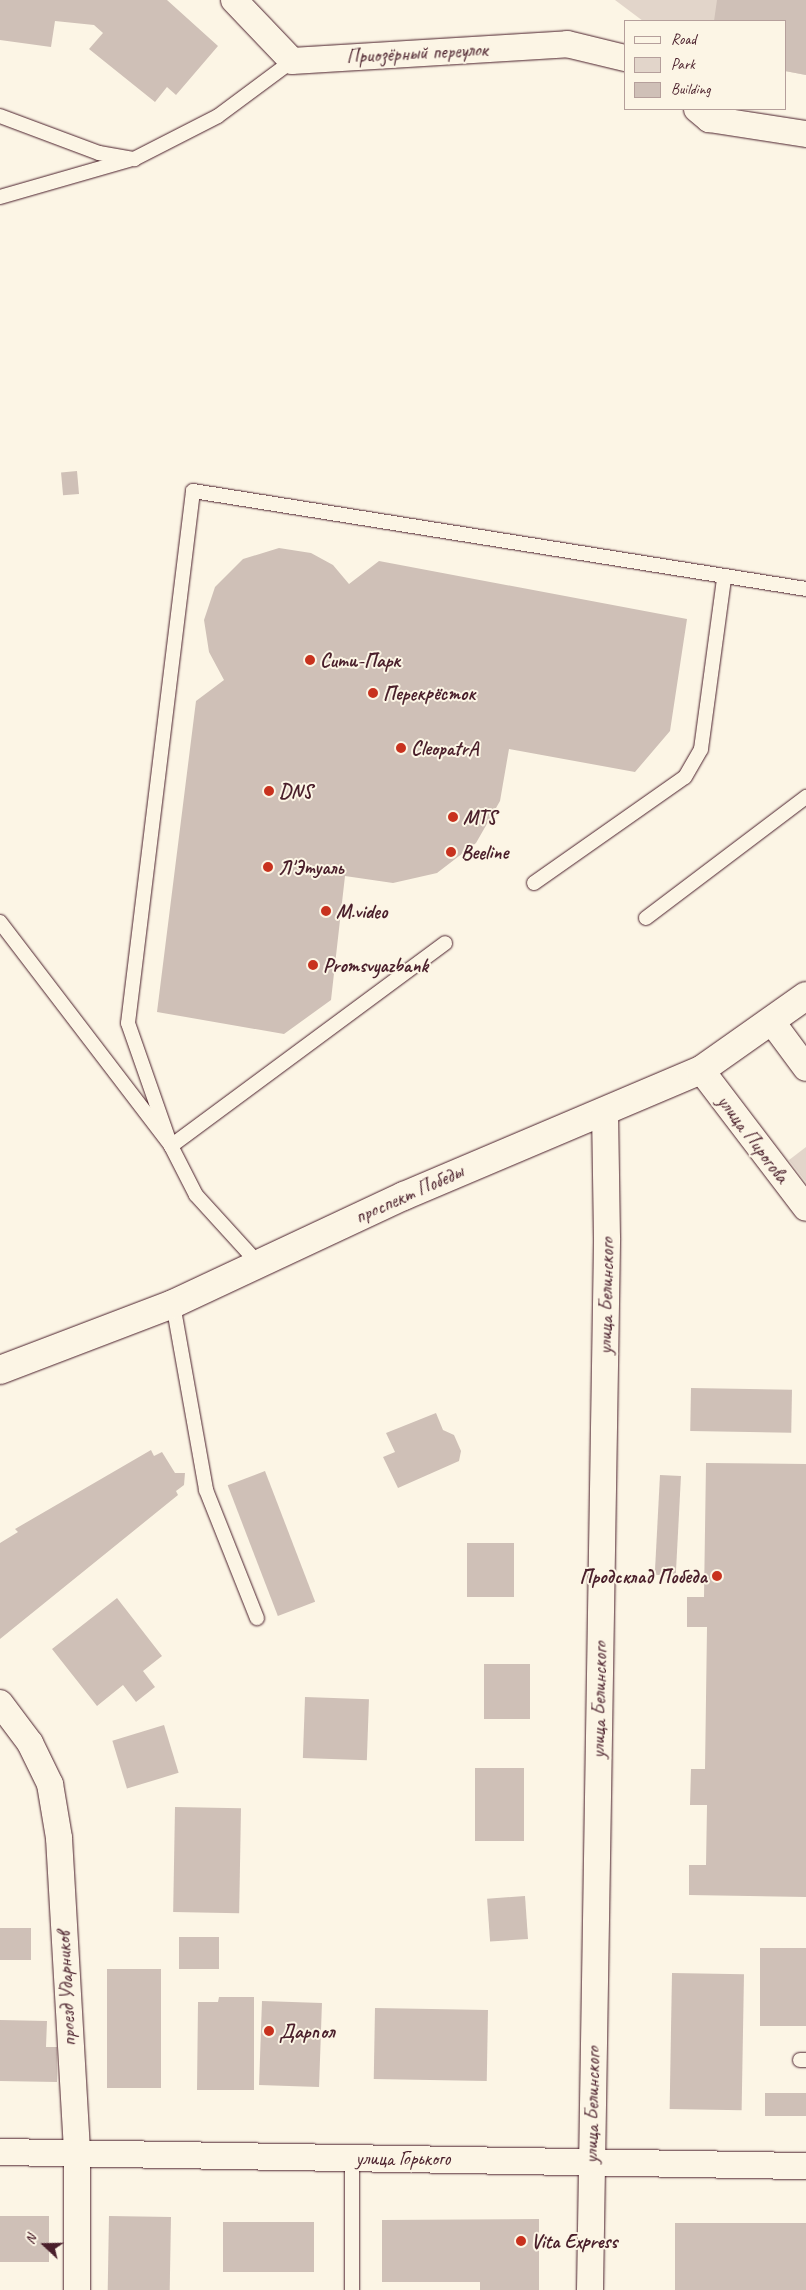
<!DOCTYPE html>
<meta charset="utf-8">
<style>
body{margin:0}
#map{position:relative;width:806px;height:2290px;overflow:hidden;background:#fcf5e5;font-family:Caveat,sans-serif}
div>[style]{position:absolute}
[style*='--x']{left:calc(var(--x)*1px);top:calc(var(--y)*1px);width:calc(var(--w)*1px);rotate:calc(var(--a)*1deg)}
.green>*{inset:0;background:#e2d5ca}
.building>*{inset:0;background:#cfc0b7;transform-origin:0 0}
.roads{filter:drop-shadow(0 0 1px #4a1f2b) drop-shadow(0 0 1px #4a1f2b)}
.service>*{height:14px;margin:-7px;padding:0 7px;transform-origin:7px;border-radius:7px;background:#fcf5e5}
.minor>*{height:26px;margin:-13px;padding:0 13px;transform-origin:13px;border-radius:13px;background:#fcf5e5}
.primary>*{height:28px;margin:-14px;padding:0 14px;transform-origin:14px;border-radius:14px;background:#fcf5e5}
.dots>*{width:14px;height:14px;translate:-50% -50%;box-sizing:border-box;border:2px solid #fcf5e5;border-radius:50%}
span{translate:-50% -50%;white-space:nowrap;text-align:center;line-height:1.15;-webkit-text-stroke:4px #fcf5e5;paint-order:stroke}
.street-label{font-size:20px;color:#4a1f2b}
.poi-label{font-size:20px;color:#4a1f2b;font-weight:700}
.left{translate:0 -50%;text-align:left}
.right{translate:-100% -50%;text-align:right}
.legend{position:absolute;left:624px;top:20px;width:162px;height:90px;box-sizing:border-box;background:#fcf5e5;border:1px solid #b59f9b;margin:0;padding:6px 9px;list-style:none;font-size:15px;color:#4a1f2b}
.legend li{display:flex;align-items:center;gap:10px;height:25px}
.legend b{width:25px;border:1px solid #b59f9b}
.north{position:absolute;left:20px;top:2220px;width:50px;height:50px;-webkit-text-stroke:4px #fcf5e5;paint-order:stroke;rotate:291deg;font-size:14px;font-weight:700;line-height:20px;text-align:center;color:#4a1f2b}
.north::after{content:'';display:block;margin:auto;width:18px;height:22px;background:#4a1f2b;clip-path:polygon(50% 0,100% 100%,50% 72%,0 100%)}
</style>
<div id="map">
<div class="green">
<i style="clip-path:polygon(615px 0,806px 0,806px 75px,785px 71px,785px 21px,643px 21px)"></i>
<i style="clip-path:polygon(806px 1147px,806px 1182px,789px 1160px)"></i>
</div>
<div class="building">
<i style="clip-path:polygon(0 0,167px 0,218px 46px,176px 95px,167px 87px,155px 102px,89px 49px,103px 33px,94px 25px,55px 21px,51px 47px,0 40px)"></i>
<i style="clip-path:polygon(717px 0,806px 0,806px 75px,785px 71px,785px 21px,714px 21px)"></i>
<i style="left:77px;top:471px;width:23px;height:16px;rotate:85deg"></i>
<i style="clip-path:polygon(279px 548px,311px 553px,333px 565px,349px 584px,379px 561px,687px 619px,670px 731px,635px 772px,509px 749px,500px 801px,476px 843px,437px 873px,393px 883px,345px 876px,331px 1000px,284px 1034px,157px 1012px,196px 701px,224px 680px,209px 652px,204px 620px,215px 587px,243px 559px)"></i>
<i style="left:691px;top:1388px;width:101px;height:43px;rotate:1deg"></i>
<i style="clip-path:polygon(436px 1413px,443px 1430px,454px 1435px,461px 1451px,459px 1461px,398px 1488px,383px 1457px,395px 1452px,386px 1433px)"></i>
<i style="clip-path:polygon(151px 1450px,154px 1456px,162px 1452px,175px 1473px,185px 1473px,184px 1485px,176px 1491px,178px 1495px,0 1639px,0 1543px,18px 1532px,15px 1529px)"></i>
<i style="clip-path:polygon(706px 1463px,806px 1464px,806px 1897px,689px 1895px,689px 1865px,706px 1865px,707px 1805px,690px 1805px,691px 1769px,705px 1769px,707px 1627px,687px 1627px,687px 1597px,704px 1597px)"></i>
<i style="left:265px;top:1471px;width:140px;height:40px;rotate:69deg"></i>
<i style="left:660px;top:1475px;width:21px;height:100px;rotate:3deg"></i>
<i style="left:467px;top:1543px;width:47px;height:54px"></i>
<i style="clip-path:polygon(117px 1598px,162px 1656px,143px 1671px,155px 1687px,136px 1702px,123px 1685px,97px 1706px,52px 1649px)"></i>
<i style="left:530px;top:1664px;width:55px;height:46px;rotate:90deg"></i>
<i style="left:305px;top:1697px;width:64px;height:61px;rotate:2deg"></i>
<i style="left:164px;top:1725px;width:50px;height:54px;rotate:73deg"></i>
<i style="left:475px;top:1768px;width:49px;height:73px"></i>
<i style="left:175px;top:1807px;width:66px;height:105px;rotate:1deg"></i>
<i style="left:525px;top:1896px;width:43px;height:38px;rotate:86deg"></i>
<i style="left:0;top:1928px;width:31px;height:32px"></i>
<i style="left:179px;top:1937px;width:40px;height:32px"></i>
<i style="left:760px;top:1948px;width:46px;height:78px"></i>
<i style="left:107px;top:1969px;width:54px;height:119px"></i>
<i style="left:672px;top:1973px;width:72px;height:136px;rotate:1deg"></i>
<i style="clip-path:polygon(219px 1997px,254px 1997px,254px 2090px,197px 2090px,198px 2002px,218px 2002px)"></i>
<i style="left:262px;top:2001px;width:60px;height:84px;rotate:2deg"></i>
<i style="left:375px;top:2008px;width:113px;height:71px;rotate:1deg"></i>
<i style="clip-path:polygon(0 2020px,47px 2021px,46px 2047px,57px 2047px,57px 2082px,0 2081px)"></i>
<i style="left:765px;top:2093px;width:41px;height:23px"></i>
<i style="left:0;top:2216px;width:49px;height:46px"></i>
<i style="left:109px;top:2216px;width:62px;height:74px;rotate:1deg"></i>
<i style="clip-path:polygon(539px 2219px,539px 2290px,480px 2290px,480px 2282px,382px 2282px,382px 2220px)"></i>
<i style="left:223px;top:2222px;width:91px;height:50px"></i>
<i style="left:675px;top:2223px;width:131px;height:67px"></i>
</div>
<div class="roads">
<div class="service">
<i style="--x:0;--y:116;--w:106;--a:20.5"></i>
<i style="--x:99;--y:153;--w:36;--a:10"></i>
<i style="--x:134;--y:159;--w:94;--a:-27.1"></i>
<i style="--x:218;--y:116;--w:92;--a:-36.6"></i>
<i style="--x:0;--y:197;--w:134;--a:-16"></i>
<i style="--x:534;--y:883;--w:184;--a:-35.1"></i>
<i style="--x:685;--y:777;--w:32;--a:-60"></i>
<i style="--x:701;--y:749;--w:173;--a:-82.3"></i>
<i style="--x:646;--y:918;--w:201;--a:-37.1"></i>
<i style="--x:0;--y:922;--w:282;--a:52.6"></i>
<i style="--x:171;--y:1146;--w:341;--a:-36.5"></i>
<i style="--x:257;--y:1262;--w:91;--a:-132.3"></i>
<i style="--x:196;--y:1195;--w:55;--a:-117"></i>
<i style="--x:171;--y:1146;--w:130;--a:-109.3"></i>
<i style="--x:128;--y:1023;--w:536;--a:-83.03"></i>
<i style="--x:193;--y:491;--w:621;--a:9.08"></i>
<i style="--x:173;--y:1304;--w:189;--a:79.9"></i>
<i style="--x:206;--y:1490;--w:138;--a:68.3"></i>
<i style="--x:800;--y:2060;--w:6;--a:0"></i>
<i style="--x:352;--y:2158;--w:132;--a:90"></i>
</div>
<div class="minor">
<i style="--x:234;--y:0;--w:84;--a:46.4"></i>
<i style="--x:292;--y:61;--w:276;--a:-3.5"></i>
<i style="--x:567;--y:44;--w:60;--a:13.6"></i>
<i style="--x:697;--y:109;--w:16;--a:40"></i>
<i style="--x:709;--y:119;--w:98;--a:8.8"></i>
<i style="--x:772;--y:1022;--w:57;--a:53.5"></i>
<i style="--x:701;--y:1070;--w:173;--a:52.7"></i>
<i style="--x:0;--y:1703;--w:50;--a:53.1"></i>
<i style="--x:30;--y:1743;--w:46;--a:64"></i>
<i style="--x:50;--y:1784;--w:55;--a:80.5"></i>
<i style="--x:59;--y:1838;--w:317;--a:86.7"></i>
<i style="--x:77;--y:2154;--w:136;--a:90"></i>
<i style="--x:0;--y:2152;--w:806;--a:1"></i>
<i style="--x:590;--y:2290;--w:1052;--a:-89.07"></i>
<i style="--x:607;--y:1238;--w:127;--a:-90.9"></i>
</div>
<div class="primary">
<i style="--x:0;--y:1370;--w:185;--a:-20.9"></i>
<i style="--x:173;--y:1304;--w:255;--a:-25.1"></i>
<i style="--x:404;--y:1196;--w:323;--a:-23"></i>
<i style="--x:701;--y:1070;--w:128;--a:-35.2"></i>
</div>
</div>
<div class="dots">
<i style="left:310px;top:660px;background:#c8321e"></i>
<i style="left:373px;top:693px;background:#c8321e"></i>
<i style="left:401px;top:748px;background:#c8321e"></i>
<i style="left:269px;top:791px;background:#c8321e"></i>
<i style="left:453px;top:817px;background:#c8321e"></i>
<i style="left:451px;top:852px;background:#c8321e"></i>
<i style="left:268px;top:867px;background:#c8321e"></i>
<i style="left:326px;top:911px;background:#c8321e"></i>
<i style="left:313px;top:965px;background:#c8321e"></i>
<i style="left:717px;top:1576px;background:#c8321e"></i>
<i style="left:269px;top:2031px;background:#c8321e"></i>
<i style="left:521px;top:2241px;background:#c8321e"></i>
</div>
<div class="street-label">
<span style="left:417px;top:53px;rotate:-3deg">Приозёрный переулок</span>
<span style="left:753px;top:1139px;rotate:53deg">улица Пирогова</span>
<span style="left:409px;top:1194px;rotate:-24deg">проспект Победы</span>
<span style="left:606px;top:1296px;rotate:-89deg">улица Белинского</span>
<span style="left:599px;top:1700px;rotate:-89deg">улица Белинского</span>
<span style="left:66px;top:1989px;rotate:-93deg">проезд Ударников</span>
<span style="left:592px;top:2105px;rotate:-89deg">улица Белинского</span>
<span style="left:403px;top:2158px">улица Горького</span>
</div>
<div class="poi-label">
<span class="left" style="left:320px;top:660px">Сити-Парк</span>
<span class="left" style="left:383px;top:693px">Перекрёсток</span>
<span class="left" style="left:411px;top:748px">CleopatrA</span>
<span class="left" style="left:279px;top:791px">DNS</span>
<span class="left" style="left:463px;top:817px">MTS</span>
<span class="left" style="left:461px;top:852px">Beeline</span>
<span class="left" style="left:278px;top:867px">Л'Этуаль</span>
<span class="left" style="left:336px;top:911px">M.video</span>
<span class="left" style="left:323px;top:965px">Promsvyazbank</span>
<span class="right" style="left:707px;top:1576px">Продсклад Победа</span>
<span class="left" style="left:279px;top:2031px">Дарпол</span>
<span class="left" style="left:531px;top:2241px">Vita Express</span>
</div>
<ul class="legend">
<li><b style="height:6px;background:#fcf5e5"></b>Road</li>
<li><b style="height:14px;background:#e2d5ca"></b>Park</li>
<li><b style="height:14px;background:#cfc0b7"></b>Building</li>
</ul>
<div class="north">N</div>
</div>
